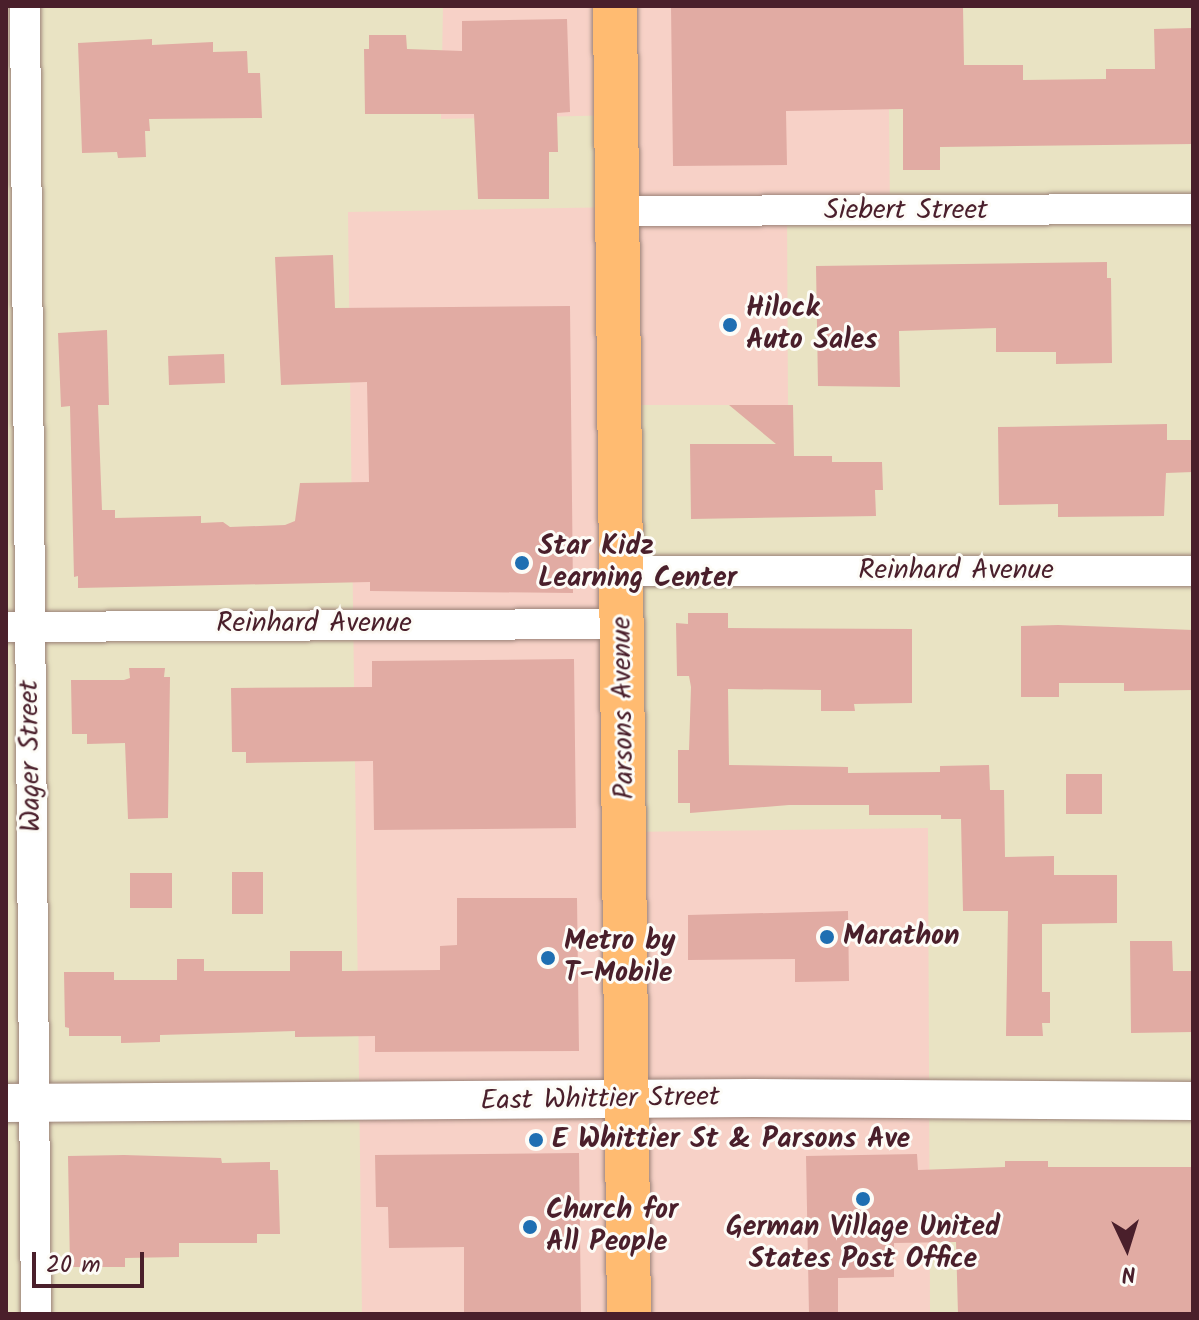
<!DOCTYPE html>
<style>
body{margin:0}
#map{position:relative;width:1199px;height:1320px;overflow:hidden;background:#e9e3c3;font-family:Kalam,sans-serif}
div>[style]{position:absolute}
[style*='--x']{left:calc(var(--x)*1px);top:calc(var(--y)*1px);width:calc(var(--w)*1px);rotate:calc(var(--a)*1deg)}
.built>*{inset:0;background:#f7d1c7}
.building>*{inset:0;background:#e1aba3;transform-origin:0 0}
.roads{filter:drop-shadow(0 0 2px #9a8177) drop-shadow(0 0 2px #9a8177)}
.minor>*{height:30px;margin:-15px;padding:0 15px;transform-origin:15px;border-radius:15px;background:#fff}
.tertiary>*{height:38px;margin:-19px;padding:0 19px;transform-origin:19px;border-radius:19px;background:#fff}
.primary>*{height:44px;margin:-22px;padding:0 22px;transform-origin:22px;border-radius:22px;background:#ffbb71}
.dots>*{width:22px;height:22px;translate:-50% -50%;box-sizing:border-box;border:4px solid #fdfcf7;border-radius:50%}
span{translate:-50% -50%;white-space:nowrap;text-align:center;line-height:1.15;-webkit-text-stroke:6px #fdfcf7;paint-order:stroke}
.street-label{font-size:28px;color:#4a1f2b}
.poi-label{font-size:28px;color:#4a1f2b;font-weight:700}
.left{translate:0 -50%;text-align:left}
.frame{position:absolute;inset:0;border:8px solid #4a1f2b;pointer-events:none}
.north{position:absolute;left:1087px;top:1208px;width:80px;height:80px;-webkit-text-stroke:6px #fdfcf7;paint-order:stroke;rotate:176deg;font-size:22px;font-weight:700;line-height:32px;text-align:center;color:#4a1f2b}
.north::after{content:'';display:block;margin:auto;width:28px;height:36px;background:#4a1f2b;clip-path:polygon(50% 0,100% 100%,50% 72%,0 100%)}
.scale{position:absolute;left:32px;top:1252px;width:112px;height:36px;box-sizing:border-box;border:4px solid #4a1f2b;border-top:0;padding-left:10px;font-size:24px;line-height:28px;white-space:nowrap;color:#4a1f2b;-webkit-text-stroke:6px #fdfcf7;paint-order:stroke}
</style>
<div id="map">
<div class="built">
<i style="clip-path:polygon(443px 6px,888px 6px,890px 214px,787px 214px,788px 405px,625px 405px,626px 832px,928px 828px,930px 1314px,362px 1314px,348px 212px,623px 207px,624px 115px,441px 119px)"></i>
</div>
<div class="building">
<i style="clip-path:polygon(671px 6px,963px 6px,964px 65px,1023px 65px,1023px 80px,1106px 79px,1106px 69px,1155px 69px,1154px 29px,1193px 28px,1193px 144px,940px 147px,940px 170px,903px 170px,903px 109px,786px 111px,787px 165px,673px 166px)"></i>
<i style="clip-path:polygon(567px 19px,570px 112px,557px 113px,558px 152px,549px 152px,549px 199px,478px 199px,474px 114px,365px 114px,364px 49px,369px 49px,369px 35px,406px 35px,407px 49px,462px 51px,462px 21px)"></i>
<i style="clip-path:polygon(152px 39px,152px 45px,213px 42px,213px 52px,247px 51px,248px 73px,260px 73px,262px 118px,149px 119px,150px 131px,145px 131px,146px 157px,118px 158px,117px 152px,82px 153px,78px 43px)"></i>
<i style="clip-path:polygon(333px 255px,335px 308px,570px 306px,573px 593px,370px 591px,370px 582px,78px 588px,78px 576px,74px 577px,70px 406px,61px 407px,58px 333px,107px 330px,109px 405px,98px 405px,102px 510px,115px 510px,115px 518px,201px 516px,201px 523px,223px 522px,230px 527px,285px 525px,295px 521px,300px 483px,369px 482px,367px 382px,281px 385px,275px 257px)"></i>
<i style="clip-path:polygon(1107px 262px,1107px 278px,1111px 278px,1112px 363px,1056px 364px,1056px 352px,996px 352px,996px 328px,899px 331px,900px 387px,818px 386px,816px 266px)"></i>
<i style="left:224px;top:354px;width:29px;height:56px;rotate:88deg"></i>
<i style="clip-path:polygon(729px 405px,793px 405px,794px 456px,832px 456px,832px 462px,882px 462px,883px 490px,875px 490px,876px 516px,691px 519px,690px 444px,776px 444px)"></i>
<i style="clip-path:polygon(1167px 424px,1167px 440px,1193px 440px,1193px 472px,1166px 473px,1164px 516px,1058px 517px,1058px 504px,999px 505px,998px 427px)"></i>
<i style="clip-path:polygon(688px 613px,728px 613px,728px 628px,912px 629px,912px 703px,854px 704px,855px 711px,821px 711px,821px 690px,728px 689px,729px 765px,848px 767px,848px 773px,940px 772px,940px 766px,989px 765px,990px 790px,1004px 790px,1005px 857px,1054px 856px,1054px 875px,1117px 875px,1117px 923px,1042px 924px,1042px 992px,1050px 992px,1050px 1023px,1042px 1023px,1043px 1036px,1006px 1036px,1008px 911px,963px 911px,961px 819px,941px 819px,941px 815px,869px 815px,869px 805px,789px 805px,690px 813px,690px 803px,678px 803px,678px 750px,689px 750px,691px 687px,689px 676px,677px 676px,676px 623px,688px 624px)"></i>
<i style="clip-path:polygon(1058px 625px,1193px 630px,1193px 690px,1124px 691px,1124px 683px,1059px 683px,1059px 697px,1021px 697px,1021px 626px)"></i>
<i style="clip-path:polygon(574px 659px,576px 828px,374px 830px,373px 761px,246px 763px,246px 752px,232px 752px,231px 688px,372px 687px,372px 661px)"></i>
<i style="clip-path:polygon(129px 668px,165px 668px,164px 677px,170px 677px,168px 818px,128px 819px,125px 743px,87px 744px,87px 734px,72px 734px,71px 680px,124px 680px,130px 678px)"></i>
<i style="left:1102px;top:774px;width:40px;height:36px;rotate:90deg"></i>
<i style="left:232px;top:872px;width:31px;height:42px"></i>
<i style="left:130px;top:873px;width:42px;height:35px"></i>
<i style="clip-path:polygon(457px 898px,577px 898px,579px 1051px,375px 1052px,375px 1036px,295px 1037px,295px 1031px,160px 1035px,160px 1042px,121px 1043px,121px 1036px,69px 1036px,69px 1028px,65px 1027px,64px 972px,114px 972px,114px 980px,177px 980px,177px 959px,204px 959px,204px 971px,290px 971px,290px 951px,342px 951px,342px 971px,440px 970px,440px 946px,457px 945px)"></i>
<i style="clip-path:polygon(848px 911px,849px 981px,795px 982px,795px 959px,688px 960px,688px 915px)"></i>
<i style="clip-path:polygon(1130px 941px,1172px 941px,1173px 971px,1193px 971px,1193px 1032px,1131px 1033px)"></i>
<i style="clip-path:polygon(579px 1153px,581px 1314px,464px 1314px,464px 1247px,389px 1248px,388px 1207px,376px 1207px,375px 1155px)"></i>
<i style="clip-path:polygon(917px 1154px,918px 1170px,1005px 1167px,1005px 1161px,1048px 1161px,1048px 1167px,1193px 1167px,1193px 1314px,958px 1314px,956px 1242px,894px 1243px,894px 1277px,838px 1278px,838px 1314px,809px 1314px,806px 1156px)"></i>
<i style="clip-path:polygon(124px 1155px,221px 1158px,222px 1163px,270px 1162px,270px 1170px,278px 1170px,280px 1234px,257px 1234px,257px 1243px,179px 1243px,179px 1257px,125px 1258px,125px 1267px,70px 1267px,68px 1156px)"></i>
</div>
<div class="roads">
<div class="minor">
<i style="--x:25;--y:6;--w:1308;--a:89.52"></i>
<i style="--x:620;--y:211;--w:573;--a:-0.2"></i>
<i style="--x:622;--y:571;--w:571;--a:0"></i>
<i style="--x:6;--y:627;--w:617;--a:-0.28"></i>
</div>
<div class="tertiary">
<i style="--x:6;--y:1103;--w:747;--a:-0.38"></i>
<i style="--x:753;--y:1098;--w:440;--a:0.4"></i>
</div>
<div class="primary">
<i style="--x:615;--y:6;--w:1308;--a:89.39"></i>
</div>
</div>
<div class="dots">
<i style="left:730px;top:325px;background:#1f6fb2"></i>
<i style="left:522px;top:563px;background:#1f6fb2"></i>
<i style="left:827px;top:937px;background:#1f6fb2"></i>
<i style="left:548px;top:958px;background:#1f6fb2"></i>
<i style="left:536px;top:1140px;background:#1f6fb2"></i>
<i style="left:863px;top:1199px;background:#1f6fb2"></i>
<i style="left:530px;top:1227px;background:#1f6fb2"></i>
</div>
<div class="street-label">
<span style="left:906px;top:211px">Siebert Street</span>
<span style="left:956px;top:571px">Reinhard Avenue</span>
<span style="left:314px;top:624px">Reinhard Avenue</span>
<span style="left:624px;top:708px;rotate:-91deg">Parsons Avenue</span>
<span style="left:31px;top:756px;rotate:-91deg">Wager Street</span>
<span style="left:600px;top:1100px;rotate:-1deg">East Whittier Street</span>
</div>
<div class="poi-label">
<span class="left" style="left:746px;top:325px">Hilock<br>Auto Sales</span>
<span class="left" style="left:538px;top:563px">Star Kidz<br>Learning Center</span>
<span class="left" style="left:843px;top:937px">Marathon</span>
<span class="left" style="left:564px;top:958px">Metro by<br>T-Mobile</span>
<span class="left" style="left:552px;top:1140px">E Whittier St &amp; Parsons Ave</span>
<span class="left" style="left:546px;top:1227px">Church for<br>All People</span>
<span style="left:863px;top:1244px">German Village United<br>States Post Office</span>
</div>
<div class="frame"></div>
<div class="north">N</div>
<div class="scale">20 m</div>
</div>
